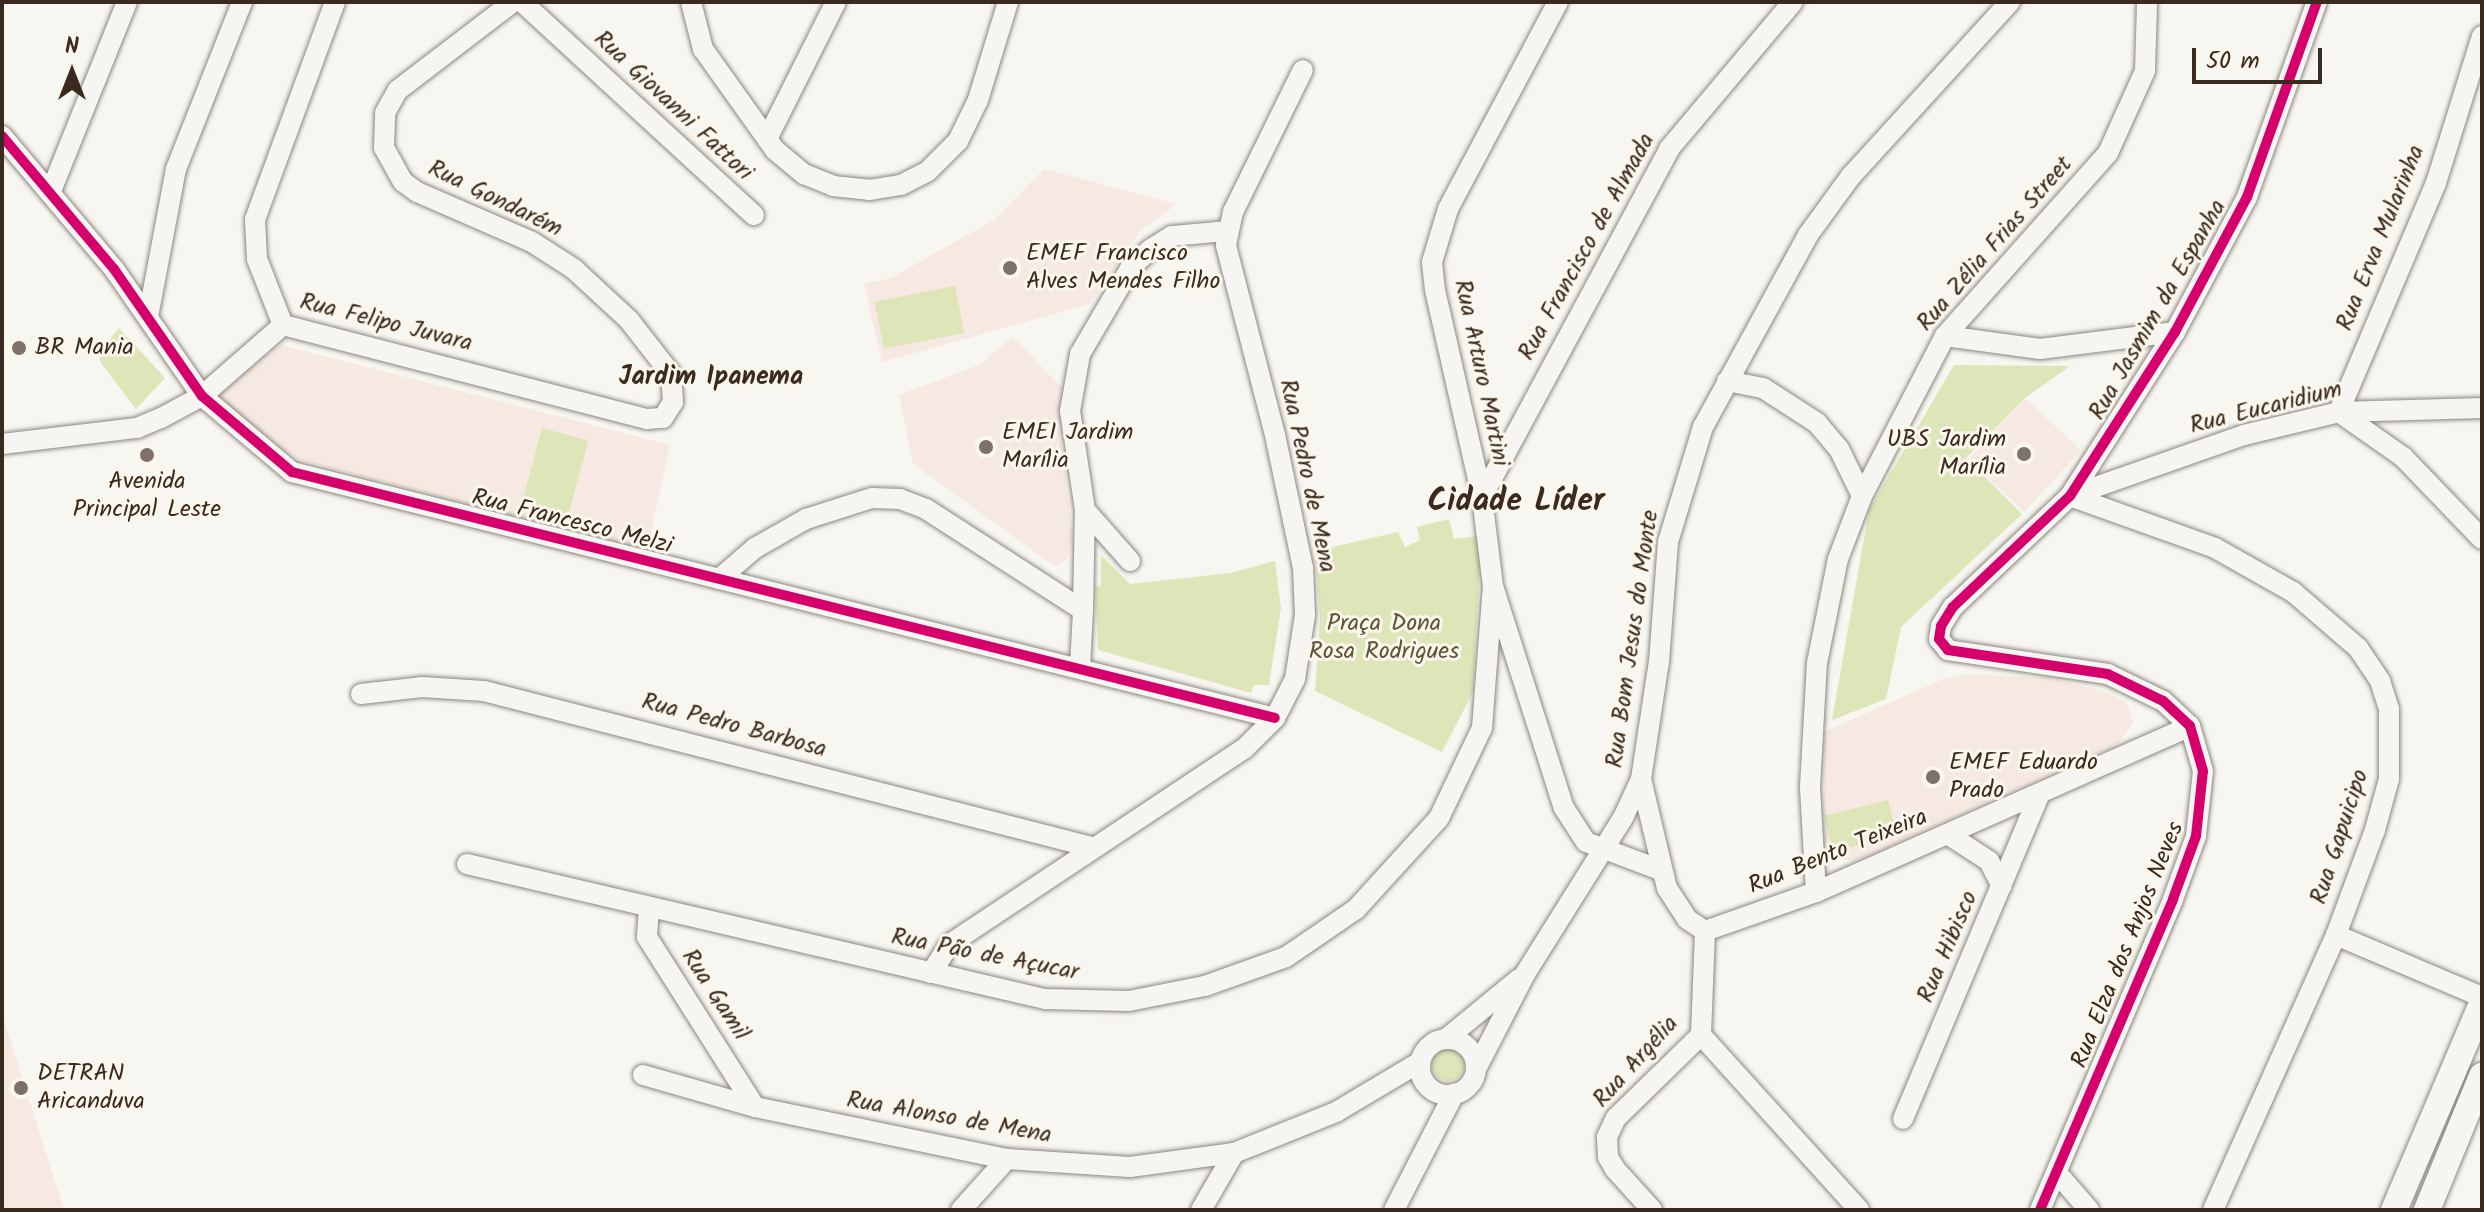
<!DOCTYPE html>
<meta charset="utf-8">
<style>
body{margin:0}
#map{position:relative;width:2484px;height:1212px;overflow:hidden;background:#f8f6f0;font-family:Kalam,sans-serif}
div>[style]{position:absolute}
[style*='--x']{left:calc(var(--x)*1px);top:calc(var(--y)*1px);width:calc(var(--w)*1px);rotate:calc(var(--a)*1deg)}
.built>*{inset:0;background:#f6e9e2;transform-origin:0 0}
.green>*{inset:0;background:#dee5b8;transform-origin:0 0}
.round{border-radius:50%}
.roads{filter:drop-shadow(0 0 2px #8b8781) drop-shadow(0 0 2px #8b8781)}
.minor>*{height:20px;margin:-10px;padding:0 10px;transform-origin:10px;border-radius:10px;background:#f6f5f1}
.minor>.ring{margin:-10px;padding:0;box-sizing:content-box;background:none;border:20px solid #f6f5f1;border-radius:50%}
.major>*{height:26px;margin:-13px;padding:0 13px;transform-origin:13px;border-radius:13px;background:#f6f5f1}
.cycleway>*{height:10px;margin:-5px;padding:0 5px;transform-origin:5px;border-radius:5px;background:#d6006c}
.dots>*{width:22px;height:22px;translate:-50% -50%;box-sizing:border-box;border:4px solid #fbf7ec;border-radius:50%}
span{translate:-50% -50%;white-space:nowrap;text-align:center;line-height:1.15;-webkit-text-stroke:6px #fbf7ec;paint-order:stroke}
.street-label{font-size:24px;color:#3b2a1e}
.poi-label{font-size:24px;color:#3b2a1e}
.left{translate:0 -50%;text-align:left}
.right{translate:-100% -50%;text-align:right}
.park-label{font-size:24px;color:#5e5539}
.neighbourhood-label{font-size:26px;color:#3b2a1e;font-weight:700}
.district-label{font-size:32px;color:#3b2a1e;font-weight:700}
.frame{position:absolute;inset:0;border:4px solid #3b2a1e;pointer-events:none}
.north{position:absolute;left:32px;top:32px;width:80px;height:80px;-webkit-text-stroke:6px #fbf7ec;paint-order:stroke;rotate:0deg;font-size:22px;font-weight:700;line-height:32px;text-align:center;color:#3b2a1e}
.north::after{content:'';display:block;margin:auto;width:28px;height:36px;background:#3b2a1e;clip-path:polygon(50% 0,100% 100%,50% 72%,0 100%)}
.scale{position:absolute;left:2192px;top:48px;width:130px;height:36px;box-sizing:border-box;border:4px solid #3b2a1e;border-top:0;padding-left:10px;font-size:24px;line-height:28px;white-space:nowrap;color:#3b2a1e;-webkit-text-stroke:6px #fbf7ec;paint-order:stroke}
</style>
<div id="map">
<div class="built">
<i style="clip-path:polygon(1044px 169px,1177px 204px,1141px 230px,1090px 304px,882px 362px,864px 284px,891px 278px,994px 220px)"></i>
<i style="clip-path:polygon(1013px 337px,1062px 388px,1061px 440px,1073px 539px,1067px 559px,1056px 567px,913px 464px,899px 395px,979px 365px)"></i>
<i style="clip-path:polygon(281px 345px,670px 445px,649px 541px,637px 548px,303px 461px,270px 444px,215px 394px)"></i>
<i style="left:2025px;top:398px;width:77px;height:84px;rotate:43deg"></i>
<i style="clip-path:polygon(1968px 674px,2051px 678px,2105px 692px,2127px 703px,2133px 723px,2118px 744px,1856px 861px,1833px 859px,1823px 843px,1824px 732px,1943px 679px)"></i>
<i style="clip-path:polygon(2px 1014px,64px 1210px,2px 1210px)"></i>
</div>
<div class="green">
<i style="left:955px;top:286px;width:48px;height:82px;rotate:79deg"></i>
<i style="clip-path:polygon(119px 328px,165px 378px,136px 409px,101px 363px,99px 352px)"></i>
<i style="clip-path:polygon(1954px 365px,2070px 366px,2025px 398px,1966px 458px,2022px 514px,1901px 627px,1886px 699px,1832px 720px,1869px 510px)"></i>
<i style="left:542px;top:428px;width:48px;height:79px;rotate:15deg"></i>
<i style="clip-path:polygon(1449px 519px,1454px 539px,1479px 536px,1480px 561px,1473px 692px,1442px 752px,1315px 691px,1320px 619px,1315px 551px,1398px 532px,1405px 547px,1420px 540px,1417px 527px)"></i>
<i style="clip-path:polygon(1101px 555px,1130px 584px,1230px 573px,1275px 561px,1281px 608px,1269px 685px,1254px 685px,1251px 693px,1098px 650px,1095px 587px,1101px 586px)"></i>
<i style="left:1888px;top:800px;width:37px;height:66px;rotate:76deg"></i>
<i class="round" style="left:1432px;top:1049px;width:32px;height:32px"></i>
</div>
<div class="roads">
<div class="minor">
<i style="--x:335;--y:2;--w:232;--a:110.2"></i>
<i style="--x:255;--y:220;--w:39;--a:87"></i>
<i style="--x:257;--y:259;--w:71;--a:68.5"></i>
<i style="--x:283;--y:325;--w:376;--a:14.5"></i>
<i style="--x:647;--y:419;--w:16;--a:-4"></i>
<i style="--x:663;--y:418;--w:19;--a:-58"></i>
<i style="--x:673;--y:402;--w:28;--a:-94"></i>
<i style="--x:671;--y:374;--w:68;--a:-127.9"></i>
<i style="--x:629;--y:320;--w:75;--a:-137.2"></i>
<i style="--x:574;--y:269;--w:50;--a:-147.3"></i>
<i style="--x:532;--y:242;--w:125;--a:-156.5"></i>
<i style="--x:417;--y:192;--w:17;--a:-144"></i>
<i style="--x:403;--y:182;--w:39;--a:-119"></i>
<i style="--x:384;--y:148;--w:35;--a:-88"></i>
<i style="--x:385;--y:113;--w:26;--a:-61"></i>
<i style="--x:398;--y:90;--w:145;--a:-37.4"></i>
<i style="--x:522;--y:2;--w:315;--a:42.6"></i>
<i style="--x:691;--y:2;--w:49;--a:75.7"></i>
<i style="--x:703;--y:49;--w:124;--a:54.5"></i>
<i style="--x:775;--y:150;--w:38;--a:40"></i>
<i style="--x:804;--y:174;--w:31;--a:22"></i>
<i style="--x:833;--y:186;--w:36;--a:6"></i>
<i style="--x:869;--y:190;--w:32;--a:-9"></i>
<i style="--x:901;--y:185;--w:29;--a:-27"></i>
<i style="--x:927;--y:172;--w:44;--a:-45"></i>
<i style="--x:958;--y:141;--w:46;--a:-64"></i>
<i style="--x:978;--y:100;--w:102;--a:-73"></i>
<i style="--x:1558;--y:2;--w:234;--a:118"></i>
<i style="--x:1448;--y:209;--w:55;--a:106.8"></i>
<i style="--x:1432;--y:262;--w:28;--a:84"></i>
<i style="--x:1435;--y:290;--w:212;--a:77.2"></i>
<i style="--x:1482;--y:497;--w:90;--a:83"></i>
<i style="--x:1493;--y:586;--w:233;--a:72.3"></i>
<i style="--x:1564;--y:808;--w:40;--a:57.1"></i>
<i style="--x:1586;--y:842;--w:79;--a:20.7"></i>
<i style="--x:2482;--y:36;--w:154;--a:107.4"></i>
<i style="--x:2436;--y:183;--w:249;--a:113"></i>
<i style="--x:2339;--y:412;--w:78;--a:35.1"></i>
<i style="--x:2403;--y:457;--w:114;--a:46.1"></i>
<i style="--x:2;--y:136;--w:174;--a:49.9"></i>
<i style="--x:114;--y:269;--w:155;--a:55.3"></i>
<i style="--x:202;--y:396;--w:118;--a:40.2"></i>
<i style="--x:292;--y:472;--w:1013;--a:14.05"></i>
<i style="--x:767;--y:139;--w:153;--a:-63.3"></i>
<i style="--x:51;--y:191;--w:204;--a:-68.1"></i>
<i style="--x:148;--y:317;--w:151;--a:-79.3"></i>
<i style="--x:176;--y:169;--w:180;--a:-68.4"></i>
<i style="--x:1945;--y:336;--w:96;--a:7.8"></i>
<i style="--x:2040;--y:349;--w:136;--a:-7.2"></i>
<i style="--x:1727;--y:381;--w:37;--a:11"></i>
<i style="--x:1763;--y:388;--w:64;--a:32.9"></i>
<i style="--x:1817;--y:423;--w:34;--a:50"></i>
<i style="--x:1839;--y:449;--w:52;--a:63.9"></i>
<i style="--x:2;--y:444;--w:136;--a:-6.8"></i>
<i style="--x:137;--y:428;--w:26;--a:-23"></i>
<i style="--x:161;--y:418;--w:47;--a:-28.2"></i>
<i style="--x:202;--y:396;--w:108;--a:-41.2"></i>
<i style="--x:2070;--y:496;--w:154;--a:19.7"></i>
<i style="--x:2215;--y:548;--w:90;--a:29.4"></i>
<i style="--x:2293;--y:592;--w:86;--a:40.7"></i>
<i style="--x:2358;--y:648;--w:40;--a:56"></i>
<i style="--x:2380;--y:681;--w:29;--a:72"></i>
<i style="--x:2389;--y:709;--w:70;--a:90"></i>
<i style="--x:2389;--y:779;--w:53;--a:105.4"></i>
<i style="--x:2375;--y:830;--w:112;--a:110.4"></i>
<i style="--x:2336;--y:935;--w:301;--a:114.1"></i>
<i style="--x:2070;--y:496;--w:184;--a:-19.3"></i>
<i style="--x:2244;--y:435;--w:98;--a:-13.6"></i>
<i style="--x:2339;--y:412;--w:143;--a:-1.6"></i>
<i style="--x:1482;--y:497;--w:395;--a:-61.7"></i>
<i style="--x:1669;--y:149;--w:192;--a:-49.9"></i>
<i style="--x:1130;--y:561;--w:68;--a:-131.4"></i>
<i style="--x:1085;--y:510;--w:100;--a:-98.6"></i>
<i style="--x:1070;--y:411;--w:58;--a:-80"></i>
<i style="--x:1080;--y:354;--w:101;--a:-59.6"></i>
<i style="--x:1131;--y:267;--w:27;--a:-42"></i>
<i style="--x:1151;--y:249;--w:25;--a:-32"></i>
<i style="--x:1172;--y:236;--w:55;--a:-5.2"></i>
<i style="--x:719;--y:579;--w:48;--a:-40.7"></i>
<i style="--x:755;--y:548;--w:59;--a:-29.6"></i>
<i style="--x:806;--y:519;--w:69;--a:-17.7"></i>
<i style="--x:872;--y:498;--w:28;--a:2"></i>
<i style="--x:900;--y:499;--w:28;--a:21"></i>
<i style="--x:926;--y:509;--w:187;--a:32.8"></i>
<i style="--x:1083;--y:610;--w:57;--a:93"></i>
<i style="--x:1083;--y:610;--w:100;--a:-88.9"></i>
<i style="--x:361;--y:694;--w:61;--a:-6.5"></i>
<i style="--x:422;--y:687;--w:62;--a:3.7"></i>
<i style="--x:484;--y:691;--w:627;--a:14.41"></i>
<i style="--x:1641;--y:779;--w:112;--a:76.6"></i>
<i style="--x:1667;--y:888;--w:37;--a:57"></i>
<i style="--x:1687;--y:919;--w:22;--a:34"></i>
<i style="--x:1705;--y:931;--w:118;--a:-19.4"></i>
<i style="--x:1816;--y:892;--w:409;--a:-23.9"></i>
<i style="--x:1949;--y:835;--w:48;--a:33"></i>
<i style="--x:1989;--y:861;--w:28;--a:63"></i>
<i style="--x:467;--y:864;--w:594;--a:13.15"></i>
<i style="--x:1045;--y:999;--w:84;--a:1.4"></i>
<i style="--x:1129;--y:1001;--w:77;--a:-11.2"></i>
<i style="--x:1205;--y:986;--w:86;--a:-19.7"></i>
<i style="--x:1286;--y:957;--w:85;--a:-34.4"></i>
<i style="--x:1356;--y:909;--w:123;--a:-47.6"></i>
<i style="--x:1439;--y:818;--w:100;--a:-64.5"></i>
<i style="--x:1482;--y:728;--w:142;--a:-85.6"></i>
<i style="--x:1816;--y:892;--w:105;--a:-93.3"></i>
<i style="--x:1810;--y:787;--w:124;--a:-86.8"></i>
<i style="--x:1817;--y:663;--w:106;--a:-78.6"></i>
<i style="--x:1838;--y:559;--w:67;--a:-69.1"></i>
<i style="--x:1862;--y:496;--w:180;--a:-62.6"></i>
<i style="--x:1945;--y:336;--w:245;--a:-48.3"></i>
<i style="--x:2108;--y:153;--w:90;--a:-65.7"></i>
<i style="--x:2145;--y:71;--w:69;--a:-88.3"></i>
<i style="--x:649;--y:907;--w:30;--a:94"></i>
<i style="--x:647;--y:937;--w:201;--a:57.6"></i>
<i style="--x:2336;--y:935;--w:159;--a:23"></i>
<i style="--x:931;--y:973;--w:35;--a:-57"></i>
<i style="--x:950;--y:944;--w:353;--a:-33.6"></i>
<i style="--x:1244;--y:749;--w:44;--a:-45"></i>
<i style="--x:1275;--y:718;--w:44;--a:-62.9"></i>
<i style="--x:1295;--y:679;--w:65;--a:-81.1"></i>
<i style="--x:1305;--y:615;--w:47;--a:-92.4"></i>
<i style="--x:1303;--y:568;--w:136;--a:-101.9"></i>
<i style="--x:1275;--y:435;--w:196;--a:-104.5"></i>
<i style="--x:1226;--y:245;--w:34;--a:-78"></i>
<i style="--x:1233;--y:212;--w:158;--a:-63.8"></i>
<i style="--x:1701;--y:1035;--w:236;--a:47.9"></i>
<i style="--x:1446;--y:1039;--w:94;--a:-39.4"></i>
<i class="ring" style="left:1420px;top:1039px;width:36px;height:36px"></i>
<i style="--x:1476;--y:1069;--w:107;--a:-62.7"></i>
<i style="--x:1525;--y:974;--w:184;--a:-57.9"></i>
<i style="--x:1623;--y:818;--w:43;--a:-65.2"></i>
<i style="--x:1641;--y:779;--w:118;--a:-81.3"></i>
<i style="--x:1659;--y:662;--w:120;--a:-85.7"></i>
<i style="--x:1668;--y:542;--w:120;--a:-73.1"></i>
<i style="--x:1703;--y:427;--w:219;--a:-61.3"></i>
<i style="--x:1808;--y:235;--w:73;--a:-53.9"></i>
<i style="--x:1851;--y:176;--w:236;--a:-47.6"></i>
<i style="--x:643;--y:1075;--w:116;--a:15.9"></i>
<i style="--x:755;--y:1107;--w:257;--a:11.7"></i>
<i style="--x:1007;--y:1159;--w:123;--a:3.7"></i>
<i style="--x:1130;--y:1167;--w:105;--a:-7.7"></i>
<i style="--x:1234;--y:1153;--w:110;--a:-21.9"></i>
<i style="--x:1336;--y:1112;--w:98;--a:-30.8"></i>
<i style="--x:1903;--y:1119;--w:350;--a:-67.2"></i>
<i style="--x:2057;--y:1173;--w:49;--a:49.1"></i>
<i style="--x:961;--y:1210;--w:69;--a:-48"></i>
<i style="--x:1201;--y:1210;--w:66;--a:-59.9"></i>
<i style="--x:1394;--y:1210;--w:131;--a:-62.7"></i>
<i style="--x:1652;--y:1210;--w:55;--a:-132.1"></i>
<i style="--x:1615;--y:1169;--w:14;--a:-120"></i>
<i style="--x:1608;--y:1157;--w:20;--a:-93"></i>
<i style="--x:1607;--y:1137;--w:21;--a:-65"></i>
<i style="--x:1616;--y:1118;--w:119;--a:-44.3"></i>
<i style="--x:1701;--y:1035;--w:104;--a:-87.8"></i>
<i style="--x:2040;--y:1210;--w:338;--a:-66.8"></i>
<i style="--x:2173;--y:899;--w:67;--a:-69.9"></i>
<i style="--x:2196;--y:836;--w:65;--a:-83.9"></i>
<i style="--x:2203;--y:771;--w:47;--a:-106.1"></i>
<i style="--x:2190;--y:726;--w:37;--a:-137"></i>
<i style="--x:2163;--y:701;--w:61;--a:-153.9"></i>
<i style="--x:2108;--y:674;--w:162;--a:-171.5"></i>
<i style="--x:1948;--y:650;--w:14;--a:-129"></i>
<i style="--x:1939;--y:639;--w:13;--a:-81"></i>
<i style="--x:1941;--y:626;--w:22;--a:-58"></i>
<i style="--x:1953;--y:607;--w:161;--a:-43.5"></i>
<i style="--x:2070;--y:496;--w:195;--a:-57.4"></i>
<i style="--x:2175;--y:332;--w:153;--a:-61.9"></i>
<i style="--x:2247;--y:197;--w:207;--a:-70.3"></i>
</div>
<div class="major">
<i style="--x:2394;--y:1210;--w:224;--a:-66.9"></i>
<i style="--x:2427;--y:1210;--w:145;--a:-67.7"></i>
</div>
</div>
<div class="cycleway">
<i style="--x:2;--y:136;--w:174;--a:49.9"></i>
<i style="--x:114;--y:269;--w:155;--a:55.3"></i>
<i style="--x:202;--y:396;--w:118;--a:40.2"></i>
<i style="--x:292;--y:472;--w:1013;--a:14.05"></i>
<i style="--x:2040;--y:1210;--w:338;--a:-66.8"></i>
<i style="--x:2173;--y:899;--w:67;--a:-69.9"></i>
<i style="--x:2196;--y:836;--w:65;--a:-83.9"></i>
<i style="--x:2203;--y:771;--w:47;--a:-106.1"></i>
<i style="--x:2190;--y:726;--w:37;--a:-137"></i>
<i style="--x:2163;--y:701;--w:61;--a:-153.9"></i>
<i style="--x:2108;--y:674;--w:162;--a:-171.5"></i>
<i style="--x:1948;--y:650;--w:14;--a:-129"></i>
<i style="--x:1939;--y:639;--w:13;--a:-81"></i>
<i style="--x:1941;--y:626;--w:22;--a:-58"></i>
<i style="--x:1953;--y:607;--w:161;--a:-43.5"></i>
<i style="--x:2070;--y:496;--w:195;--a:-57.4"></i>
<i style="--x:2175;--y:332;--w:153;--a:-61.9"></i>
<i style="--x:2247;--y:197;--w:207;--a:-70.3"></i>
</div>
<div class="dots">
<i style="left:1010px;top:268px;background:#7d7168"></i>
<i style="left:19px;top:348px;background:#7d7168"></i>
<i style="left:986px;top:447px;background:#7d7168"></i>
<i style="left:2024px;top:454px;background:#7d7168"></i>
<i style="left:147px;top:455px;background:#7d7168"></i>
<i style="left:1933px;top:777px;background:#7d7168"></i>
<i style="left:21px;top:1088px;background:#7d7168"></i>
</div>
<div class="street-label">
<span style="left:673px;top:106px;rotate:43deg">Rua Giovanni Fattori</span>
<span style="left:495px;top:199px;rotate:26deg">Rua Gondarém</span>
<span style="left:2381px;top:238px;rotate:-68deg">Rua Erva Mularinha</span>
<span style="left:1995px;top:244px;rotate:-49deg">Rua Zélia Frias Street</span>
<span style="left:1587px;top:247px;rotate:-61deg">Rua Francisco de Almada</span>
<span style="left:2158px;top:310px;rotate:-60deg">Rua Jasmim da Espanha</span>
<span style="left:386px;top:323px;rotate:14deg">Rua Felipo Juvara</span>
<span style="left:1481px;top:373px;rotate:78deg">Rua Arturo Martini</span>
<span style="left:2266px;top:408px;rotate:-14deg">Rua Eucaridium</span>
<span style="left:1307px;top:476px;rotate:78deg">Rua Pedro de Mena</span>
<span style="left:572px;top:522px;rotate:14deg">Rua Francesco Melzi</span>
<span style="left:1633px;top:639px;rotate:-82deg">Rua Bom Jesus do Monte</span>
<span style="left:734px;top:726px;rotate:15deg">Rua Pedro Barbosa</span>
<span style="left:2340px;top:837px;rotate:-72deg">Rua Gapuicipo</span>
<span style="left:1838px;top:852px;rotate:-22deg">Rua Bento Teixeira</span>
<span style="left:2128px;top:945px;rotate:-68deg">Rua Elza dos Anjos Neves</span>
<span style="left:1948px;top:947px;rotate:-67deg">Rua Hibisco</span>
<span style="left:985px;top:955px;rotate:11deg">Rua Pão de Açucar</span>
<span style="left:715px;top:995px;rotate:57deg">Rua Gamil</span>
<span style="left:1636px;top:1062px;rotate:-48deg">Rua Argélia</span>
<span style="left:949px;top:1118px;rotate:10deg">Rua Alonso de Mena</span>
</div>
<div class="poi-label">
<span class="left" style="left:1026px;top:268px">EMEF Francisco<br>Alves Mendes Filho</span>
<span class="left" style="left:35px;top:348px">BR Mania</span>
<span class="left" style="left:1002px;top:447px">EMEI Jardim<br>Marília</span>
<span class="right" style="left:2006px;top:454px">UBS Jardim<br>Marília</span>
<span style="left:147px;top:496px">Avenida<br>Principal Leste</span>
<span class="left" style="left:1949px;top:777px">EMEF Eduardo<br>Prado</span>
<span class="left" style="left:37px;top:1088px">DETRAN<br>Aricanduva</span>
</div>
<div class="park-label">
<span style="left:1384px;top:638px">Praça Dona<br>Rosa Rodrigues</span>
</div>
<div class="neighbourhood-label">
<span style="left:711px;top:378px">Jardim Ipanema</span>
</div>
<div class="district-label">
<span style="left:1516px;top:502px">Cidade Líder</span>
</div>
<div class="frame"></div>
<div class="north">N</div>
<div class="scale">50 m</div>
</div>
